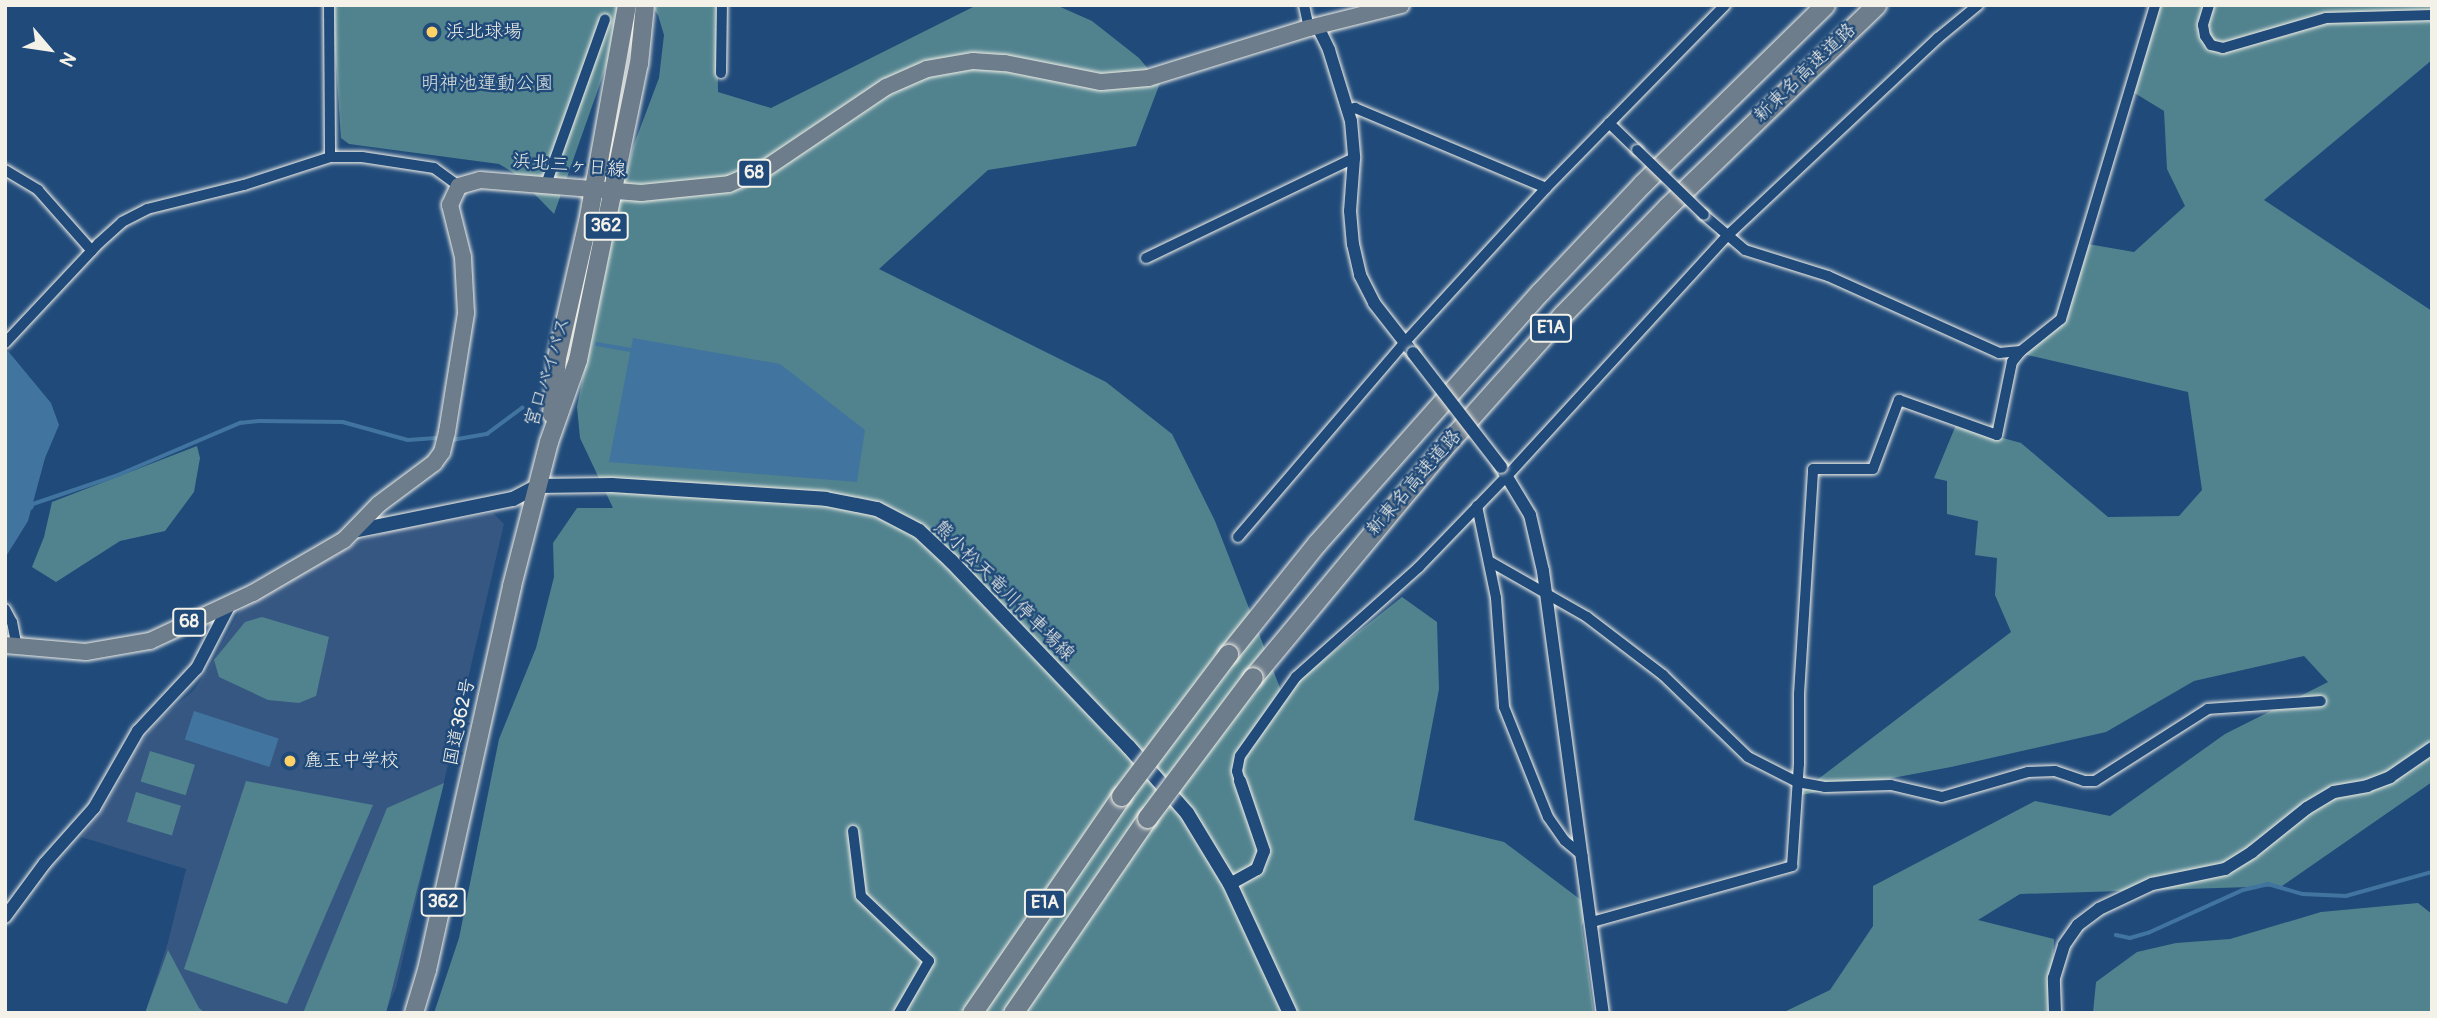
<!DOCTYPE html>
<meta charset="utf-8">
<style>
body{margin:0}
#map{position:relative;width:2437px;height:1018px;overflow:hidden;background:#1f4a7a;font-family:Pangolin,"Klee One",sans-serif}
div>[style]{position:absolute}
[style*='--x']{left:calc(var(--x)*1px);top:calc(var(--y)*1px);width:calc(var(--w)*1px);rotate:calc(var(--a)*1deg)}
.built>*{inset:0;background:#365782}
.green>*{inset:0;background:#51838f;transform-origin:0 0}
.water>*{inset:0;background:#41749e;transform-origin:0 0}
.stream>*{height:3.5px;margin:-1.75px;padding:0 1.75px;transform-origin:1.75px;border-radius:1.75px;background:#41749e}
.roads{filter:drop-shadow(0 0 2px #f4f1e8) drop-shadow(0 0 2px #f4f1e8)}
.minor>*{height:10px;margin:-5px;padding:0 5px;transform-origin:5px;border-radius:5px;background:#1f4a7a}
.tertiary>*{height:12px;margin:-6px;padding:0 6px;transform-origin:6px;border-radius:6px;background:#1f4a7a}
.secondary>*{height:14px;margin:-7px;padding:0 7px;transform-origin:7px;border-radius:7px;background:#1f4a7a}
.primary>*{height:16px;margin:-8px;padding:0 8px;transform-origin:8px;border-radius:8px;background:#6d7d8c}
.trunk>*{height:18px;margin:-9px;padding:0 9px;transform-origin:9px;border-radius:9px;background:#6d7d8c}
.motorway>*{height:19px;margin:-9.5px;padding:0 9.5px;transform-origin:9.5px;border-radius:9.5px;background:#6d7d8c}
.bridges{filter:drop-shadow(0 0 2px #f4f1e8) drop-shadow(0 0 2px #f4f1e8)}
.minor-bridge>*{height:10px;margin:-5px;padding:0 5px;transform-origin:5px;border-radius:5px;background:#1f4a7a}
.tertiary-bridge>*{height:12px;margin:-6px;padding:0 6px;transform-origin:6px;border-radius:6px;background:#1f4a7a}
.motorway-bridge>*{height:19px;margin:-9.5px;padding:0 9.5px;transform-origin:9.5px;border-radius:9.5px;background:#6d7d8c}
.dots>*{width:19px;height:19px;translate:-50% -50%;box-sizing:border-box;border:4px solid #1f4a7a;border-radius:50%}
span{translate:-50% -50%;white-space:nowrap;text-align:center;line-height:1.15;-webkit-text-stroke:5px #1f4a7a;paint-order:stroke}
.shield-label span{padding:2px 5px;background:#1f4a7a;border:2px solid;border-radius:5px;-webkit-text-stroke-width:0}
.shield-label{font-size:18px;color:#f4f1e8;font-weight:700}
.poi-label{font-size:19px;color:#f4f1e8}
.left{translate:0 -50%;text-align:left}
.street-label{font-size:19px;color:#f4f1e8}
.park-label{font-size:19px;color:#dce0db}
.frame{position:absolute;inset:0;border:7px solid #f4f1e8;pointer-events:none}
.north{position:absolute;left:14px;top:14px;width:70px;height:70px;-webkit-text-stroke:5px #1f4a7a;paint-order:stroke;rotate:119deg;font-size:19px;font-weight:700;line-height:28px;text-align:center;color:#f4f1e8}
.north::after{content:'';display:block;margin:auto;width:24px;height:32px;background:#f4f1e8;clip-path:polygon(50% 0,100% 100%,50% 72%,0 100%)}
</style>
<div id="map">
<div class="built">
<i style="clip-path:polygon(493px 513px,504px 524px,396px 988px,385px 1013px,145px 1013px,168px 942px,186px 869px,81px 837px,101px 813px,139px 745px,158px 721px,193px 691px,208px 670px,239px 612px,249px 602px,361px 540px,394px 530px)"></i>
</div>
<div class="green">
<i style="clip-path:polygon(332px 5px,632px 5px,613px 47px,554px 214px,514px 173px,499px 164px,349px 144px,341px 138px)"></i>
<i style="clip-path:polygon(651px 5px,717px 5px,718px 92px,771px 108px,977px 5px,1056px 5px,1092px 21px,1139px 58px,1160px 83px,1136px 146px,988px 170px,879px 269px,1106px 382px,1172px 434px,1215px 521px,1282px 693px,1402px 597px,1437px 622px,1439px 689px,1414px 820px,1504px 842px,1589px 906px,1582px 926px,1594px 1013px,434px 1013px,459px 938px,499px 739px,536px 648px,554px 577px,553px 543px,577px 508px,613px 508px,580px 438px,577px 407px,614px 222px,633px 147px,659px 78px,664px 35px,658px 15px)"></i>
<i style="clip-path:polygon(2159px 5px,2432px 5px,2432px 60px,2264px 200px,2432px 311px,2432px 782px,2282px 886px,2020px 894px,1978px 920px,2054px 939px,2051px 1013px,1782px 1013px,1830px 990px,1873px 926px,1873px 886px,2035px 801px,2110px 816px,2225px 734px,2328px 682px,2304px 656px,2194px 681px,2106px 732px,1951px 767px,1796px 796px,2011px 632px,1995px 595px,1997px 558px,1975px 555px,1978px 521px,1947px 514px,1947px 481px,1934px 478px,1956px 425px,2021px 443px,2108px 517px,2179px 516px,2202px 490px,2188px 392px,2023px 354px,2061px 319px,2082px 243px,2134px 252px,2185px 206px,2167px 169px,2164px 111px,2128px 89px)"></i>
<i style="clip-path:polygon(197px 446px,200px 458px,194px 492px,165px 531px,120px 541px,56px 582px,32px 567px,44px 537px,52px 502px)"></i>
<i style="clip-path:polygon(262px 617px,329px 637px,316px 696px,299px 703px,268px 700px,219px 677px,214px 660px,245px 622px)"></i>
<i style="left:150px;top:751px;width:47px;height:32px;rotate:17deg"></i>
<i style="clip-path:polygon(246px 781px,373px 805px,287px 1004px,184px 969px)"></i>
<i style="clip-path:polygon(444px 783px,386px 1013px,303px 1013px,387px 808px)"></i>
<i style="left:136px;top:792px;width:47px;height:31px;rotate:17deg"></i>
<i style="clip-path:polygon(2418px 903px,2432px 914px,2432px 1013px,2093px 1013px,2096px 982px,2137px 952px,2176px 943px,2230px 939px,2321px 912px)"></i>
<i style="clip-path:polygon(168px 950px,199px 1008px,205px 1013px,145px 1013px)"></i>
</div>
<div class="water">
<i style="clip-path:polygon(633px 338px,780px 364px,865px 430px,857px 482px,609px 462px)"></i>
<i style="clip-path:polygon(8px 351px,51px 403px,59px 425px,45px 458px,28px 521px,5px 558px,5px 354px)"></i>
<i style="left:194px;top:711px;width:89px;height:30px;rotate:18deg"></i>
</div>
<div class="stream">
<i style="--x:597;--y:344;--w:34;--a:10"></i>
<i style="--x:452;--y:440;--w:36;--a:-10"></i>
<i style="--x:487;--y:434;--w:44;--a:-36.6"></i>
<i style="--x:31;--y:508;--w:4;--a:-63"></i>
<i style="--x:33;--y:504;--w:90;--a:-18.8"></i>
<i style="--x:118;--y:475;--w:133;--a:-23.1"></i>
<i style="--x:240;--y:423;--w:19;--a:-6"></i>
<i style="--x:259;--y:421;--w:84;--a:0.7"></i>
<i style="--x:343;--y:422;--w:67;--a:15.5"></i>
<i style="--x:408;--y:440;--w:28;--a:-4"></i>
<i style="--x:2116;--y:935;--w:14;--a:12"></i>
<i style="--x:2130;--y:938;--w:19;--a:-16"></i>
<i style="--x:2148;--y:933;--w:104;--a:-24.4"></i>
<i style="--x:2243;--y:890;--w:26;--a:-13"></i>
<i style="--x:2268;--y:884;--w:36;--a:16"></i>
<i style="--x:2303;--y:894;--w:43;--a:2.7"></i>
<i style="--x:2346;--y:896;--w:89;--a:-15.6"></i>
</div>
<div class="roads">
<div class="minor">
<i style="--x:329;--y:5;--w:152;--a:89.6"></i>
<i style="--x:1304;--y:5;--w:24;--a:78"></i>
<i style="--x:2209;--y:5;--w:21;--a:107"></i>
<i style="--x:2203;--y:25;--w:11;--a:80"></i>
<i style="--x:2205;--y:36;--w:11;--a:56"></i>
<i style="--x:2211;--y:45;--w:12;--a:14"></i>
<i style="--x:2223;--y:48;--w:107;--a:-16.2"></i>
<i style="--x:2326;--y:18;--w:106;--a:-1.6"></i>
<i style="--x:721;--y:73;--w:68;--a:-89.2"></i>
<i style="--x:1349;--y:111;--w:7;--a:-27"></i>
<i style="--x:1355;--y:108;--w:207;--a:22.7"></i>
<i style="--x:1609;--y:123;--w:39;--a:44"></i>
<i style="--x:5;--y:170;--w:39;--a:31"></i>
<i style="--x:38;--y:190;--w:81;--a:48.5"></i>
<i style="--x:545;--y:187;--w:178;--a:-70.3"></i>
<i style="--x:1704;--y:215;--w:54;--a:40.5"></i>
<i style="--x:1745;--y:250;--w:87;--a:17.4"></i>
<i style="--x:1828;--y:276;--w:188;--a:24.2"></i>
<i style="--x:1999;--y:353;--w:22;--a:-5"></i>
<i style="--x:2021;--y:351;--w:51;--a:-38.7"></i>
<i style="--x:2061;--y:319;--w:328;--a:-73.3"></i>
<i style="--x:1146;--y:258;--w:231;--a:-25.7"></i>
<i style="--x:5;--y:343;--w:137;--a:-46.8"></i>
<i style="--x:99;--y:243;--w:31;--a:-42"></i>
<i style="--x:122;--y:222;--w:28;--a:-27"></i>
<i style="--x:147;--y:209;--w:100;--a:-13.9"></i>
<i style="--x:244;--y:185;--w:90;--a:-18"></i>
<i style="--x:330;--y:157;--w:32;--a:0"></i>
<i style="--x:362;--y:157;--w:73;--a:8.7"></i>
<i style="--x:434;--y:168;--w:31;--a:36"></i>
<i style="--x:1477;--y:506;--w:94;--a:78.3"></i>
<i style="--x:1496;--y:598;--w:109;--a:85.8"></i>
<i style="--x:1504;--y:707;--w:118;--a:68.2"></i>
<i style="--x:1548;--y:817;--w:29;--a:55"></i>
<i style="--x:1565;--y:841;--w:23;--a:40"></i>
<i style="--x:1238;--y:537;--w:257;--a:-49.4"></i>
<i style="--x:1405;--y:342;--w:209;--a:-47.5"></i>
<i style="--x:1546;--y:188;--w:256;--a:-45.6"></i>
<i style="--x:1489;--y:561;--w:113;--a:29.7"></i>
<i style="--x:1587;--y:617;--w:96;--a:37.3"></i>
<i style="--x:1663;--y:675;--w:118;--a:44"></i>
<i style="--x:1748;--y:757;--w:55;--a:27"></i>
<i style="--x:1797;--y:782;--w:28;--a:10"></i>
<i style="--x:1825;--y:787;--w:66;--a:-1.7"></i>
<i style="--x:1891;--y:785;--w:52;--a:13.2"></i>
<i style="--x:1942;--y:797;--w:90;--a:-16.2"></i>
<i style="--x:2028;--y:772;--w:27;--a:-2"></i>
<i style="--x:2055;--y:771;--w:31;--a:19"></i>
<i style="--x:2084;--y:781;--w:11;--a:0"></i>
<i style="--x:2095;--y:781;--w:134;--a:-32.5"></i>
<i style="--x:2208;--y:709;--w:113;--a:-4"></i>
<i style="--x:5;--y:609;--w:15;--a:62"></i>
<i style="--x:12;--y:622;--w:25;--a:79"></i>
<i style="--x:1240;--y:781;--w:10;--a:-107"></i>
<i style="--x:1237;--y:771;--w:15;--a:-79"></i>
<i style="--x:1240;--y:756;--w:97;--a:-54.7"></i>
<i style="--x:1296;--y:677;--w:165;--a:-41.8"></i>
<i style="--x:1419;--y:567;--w:127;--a:-46"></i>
<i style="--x:1507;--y:476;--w:326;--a:-47.5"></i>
<i style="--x:1727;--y:236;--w:289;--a:-43.2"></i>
<i style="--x:1938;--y:38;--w:52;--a:-39.5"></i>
<i style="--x:853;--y:831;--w:65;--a:83"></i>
<i style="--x:861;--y:896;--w:94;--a:43.7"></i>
<i style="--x:929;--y:961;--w:60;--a:120"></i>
<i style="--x:1592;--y:922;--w:208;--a:-15.6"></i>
<i style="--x:1792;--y:866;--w:102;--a:-86.1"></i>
<i style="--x:1799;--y:764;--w:70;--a:-90"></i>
<i style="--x:1799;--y:694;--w:225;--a:-86.4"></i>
<i style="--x:1813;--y:469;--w:60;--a:0"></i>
<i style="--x:1873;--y:469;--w:74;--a:-69.4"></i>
<i style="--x:1899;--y:400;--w:104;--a:19.7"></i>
<i style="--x:1997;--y:435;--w:75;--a:-78.4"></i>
<i style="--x:2012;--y:362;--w:14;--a:-51"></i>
</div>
<div class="tertiary">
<i style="--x:1317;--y:25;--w:28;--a:64"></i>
<i style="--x:1329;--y:50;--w:74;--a:72.8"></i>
<i style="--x:1351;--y:121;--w:37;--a:85"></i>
<i style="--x:1354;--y:158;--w:53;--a:94.3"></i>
<i style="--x:1350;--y:211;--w:33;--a:85"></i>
<i style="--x:1353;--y:244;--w:32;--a:77"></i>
<i style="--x:1360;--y:275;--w:31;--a:63"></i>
<i style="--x:1374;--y:303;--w:63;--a:52"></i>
<i style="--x:1501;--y:467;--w:56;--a:58.9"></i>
<i style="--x:1530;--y:515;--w:57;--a:76.9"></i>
<i style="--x:1543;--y:571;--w:446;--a:82.3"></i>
<i style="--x:1230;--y:884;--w:31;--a:-29"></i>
<i style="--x:1257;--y:869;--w:19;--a:-69"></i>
<i style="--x:1264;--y:851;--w:74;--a:-108.9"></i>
<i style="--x:5;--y:917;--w:67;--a:-53.5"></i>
<i style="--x:45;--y:863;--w:74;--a:-48.3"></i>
<i style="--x:94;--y:808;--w:89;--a:-60.3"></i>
<i style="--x:138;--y:731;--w:86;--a:-46.9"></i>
<i style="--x:197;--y:668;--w:72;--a:-62.7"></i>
<i style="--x:2055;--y:1013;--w:35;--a:-92"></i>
<i style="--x:2054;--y:978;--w:34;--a:-73"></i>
<i style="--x:2064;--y:945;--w:24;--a:-55"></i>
<i style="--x:2078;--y:925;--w:26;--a:-37"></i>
<i style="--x:2099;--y:909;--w:59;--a:-25.3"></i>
<i style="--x:2152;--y:884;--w:75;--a:-11.6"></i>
<i style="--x:2225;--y:869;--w:32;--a:-32"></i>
<i style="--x:2252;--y:852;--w:70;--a:-38.7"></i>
<i style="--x:2307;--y:808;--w:31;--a:-31"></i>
<i style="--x:2334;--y:792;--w:34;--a:-10"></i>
<i style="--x:2367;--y:786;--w:25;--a:-21"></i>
<i style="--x:2390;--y:777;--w:51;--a:-34.6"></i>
</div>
<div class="secondary">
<i style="--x:354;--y:531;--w:162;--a:-11.4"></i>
<i style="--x:513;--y:499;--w:27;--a:-28"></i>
<i style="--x:537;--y:486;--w:75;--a:-0.8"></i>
<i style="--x:612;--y:485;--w:214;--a:3.7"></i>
<i style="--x:826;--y:499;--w:52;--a:11.1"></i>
<i style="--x:877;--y:509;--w:47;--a:27.6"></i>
<i style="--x:919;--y:531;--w:44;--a:43.2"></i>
<i style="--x:951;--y:561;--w:256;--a:46.3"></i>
<i style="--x:1128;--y:746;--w:89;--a:48.6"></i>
<i style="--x:1187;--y:813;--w:83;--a:58.8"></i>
<i style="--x:1230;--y:884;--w:142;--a:65.1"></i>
</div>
<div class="primary">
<i style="--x:5;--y:645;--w:81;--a:4.9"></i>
<i style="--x:86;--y:652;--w:65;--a:-9.8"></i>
<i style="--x:150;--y:641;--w:114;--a:-25"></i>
<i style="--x:253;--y:593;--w:105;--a:-30.2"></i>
<i style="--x:344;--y:540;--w:50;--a:-45.8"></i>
<i style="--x:379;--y:504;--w:69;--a:-36.7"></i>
<i style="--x:434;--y:463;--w:14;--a:-54"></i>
<i style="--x:442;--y:452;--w:21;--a:-76"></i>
<i style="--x:447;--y:432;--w:121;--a:-80.9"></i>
<i style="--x:466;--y:313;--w:56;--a:-93.1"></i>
<i style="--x:463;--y:257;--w:54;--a:-104"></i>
<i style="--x:450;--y:205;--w:21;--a:-65"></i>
<i style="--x:459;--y:186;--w:22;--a:-16"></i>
<i style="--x:480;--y:180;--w:162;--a:4.6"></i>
<i style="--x:641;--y:193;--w:88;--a:-5.8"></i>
<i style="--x:729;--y:184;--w:40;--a:-23.4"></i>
<i style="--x:766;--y:168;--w:145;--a:-34"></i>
<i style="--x:886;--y:87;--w:45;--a:-23.7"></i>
<i style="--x:927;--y:69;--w:47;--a:-9.9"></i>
<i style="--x:973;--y:61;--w:32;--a:4"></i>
<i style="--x:1005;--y:63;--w:98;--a:11.2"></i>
<i style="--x:1101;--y:82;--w:47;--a:-4.9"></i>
<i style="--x:1148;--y:78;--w:169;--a:-17.3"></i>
<i style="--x:1309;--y:28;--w:95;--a:-14"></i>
</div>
<div class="trunk">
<i style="--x:552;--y:414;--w:56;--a:-84.9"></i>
<i style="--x:557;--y:358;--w:139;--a:-77.2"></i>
<i style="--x:588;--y:222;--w:220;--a:-79.8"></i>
<i style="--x:414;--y:1013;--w:45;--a:-73.2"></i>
<i style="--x:427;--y:970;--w:393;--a:-77.5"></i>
<i style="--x:512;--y:586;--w:149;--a:-75.6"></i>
<i style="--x:549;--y:442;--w:87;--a:-70.5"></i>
<i style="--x:578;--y:360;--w:302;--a:-78.4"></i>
<i style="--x:639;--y:64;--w:59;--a:-84.2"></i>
</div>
<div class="motorway">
<i style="--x:1228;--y:654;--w:142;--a:-51.3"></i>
<i style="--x:1317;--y:543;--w:336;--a:-48.4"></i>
<i style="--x:1540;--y:292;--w:149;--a:-46.6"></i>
<i style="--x:1642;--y:184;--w:256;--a:-44.4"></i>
<i style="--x:1253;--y:677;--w:299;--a:-50.3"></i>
<i style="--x:1444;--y:447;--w:178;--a:-48.2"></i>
<i style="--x:1563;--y:314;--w:149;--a:-45.8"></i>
<i style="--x:1667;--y:207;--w:291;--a:-44"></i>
<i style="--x:972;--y:1013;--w:263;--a:-55.5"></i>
<i style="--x:1013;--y:1013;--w:237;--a:-55.5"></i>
</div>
</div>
<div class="bridges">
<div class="minor-bridge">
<i style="--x:1637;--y:150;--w:93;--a:44.1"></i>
</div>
<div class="tertiary-bridge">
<i style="--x:1413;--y:353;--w:144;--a:52.3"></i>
</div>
<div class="motorway-bridge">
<i style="--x:1121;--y:796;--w:178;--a:-53"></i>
<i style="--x:1147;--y:818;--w:176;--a:-53.1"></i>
</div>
</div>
<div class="dots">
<i style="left:432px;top:32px;background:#ffd166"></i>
<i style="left:290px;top:761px;background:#ffd166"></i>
</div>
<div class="shield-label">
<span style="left:754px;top:173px">68</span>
<span style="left:606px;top:226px">362</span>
<span style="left:1551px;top:328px">E1A</span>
<span style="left:189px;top:622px">68</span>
<span style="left:443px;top:902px">362</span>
<span style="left:1045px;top:903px">E1A</span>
</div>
<div class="poi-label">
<span class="left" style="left:446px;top:32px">浜北球場</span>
<span class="left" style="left:304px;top:761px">麁玉中学校</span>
</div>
<div class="street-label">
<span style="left:1805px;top:73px;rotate:-44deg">新東名高速道路</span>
<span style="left:569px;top:166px;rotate:5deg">浜北三ヶ日線</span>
<span style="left:548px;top:372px;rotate:-73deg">宮口バイパス</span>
<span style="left:1414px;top:483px;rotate:-49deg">新東名高速道路</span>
<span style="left:1004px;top:591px;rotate:45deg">熊小松天竜川停車場線</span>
<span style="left:460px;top:722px;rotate:-78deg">国道362号</span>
</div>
<div class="park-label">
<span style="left:487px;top:84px">明神池運動公園</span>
</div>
<div class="frame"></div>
<div class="north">N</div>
</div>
